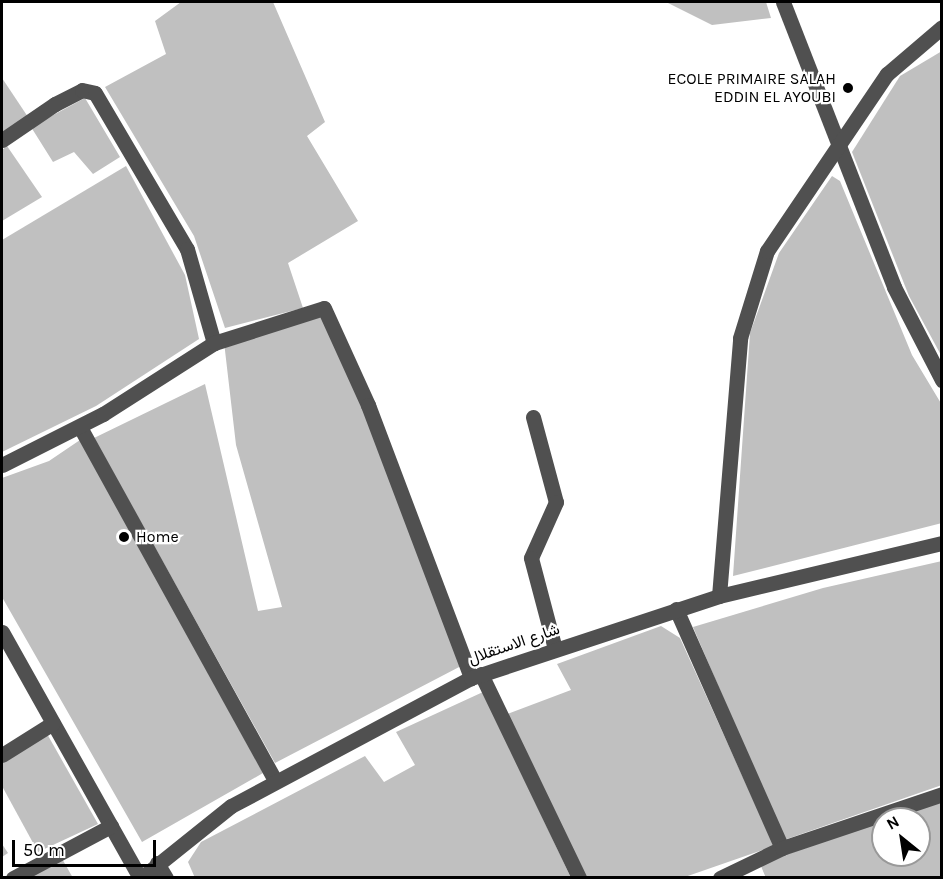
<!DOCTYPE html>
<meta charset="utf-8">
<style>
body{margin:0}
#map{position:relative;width:943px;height:879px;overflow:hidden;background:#fff;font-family:Karla,Vazirmatn,sans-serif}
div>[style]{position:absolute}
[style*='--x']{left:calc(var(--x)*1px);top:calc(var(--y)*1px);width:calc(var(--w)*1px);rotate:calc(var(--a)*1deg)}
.building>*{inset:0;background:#c0c0c0}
.minor>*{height:15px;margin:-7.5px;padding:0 7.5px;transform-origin:7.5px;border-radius:7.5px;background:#505050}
.dots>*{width:16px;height:16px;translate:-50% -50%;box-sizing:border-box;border:3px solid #fff;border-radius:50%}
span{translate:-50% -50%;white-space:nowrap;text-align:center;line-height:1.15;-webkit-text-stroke:4.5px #fff;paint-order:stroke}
.poi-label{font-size:16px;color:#000}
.right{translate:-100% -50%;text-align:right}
.left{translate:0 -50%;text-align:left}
.street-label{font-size:16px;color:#000}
.frame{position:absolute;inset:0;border:3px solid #000;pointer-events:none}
.north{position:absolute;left:871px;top:807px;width:60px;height:60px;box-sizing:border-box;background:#fff;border:2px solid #999;border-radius:50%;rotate:330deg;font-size:16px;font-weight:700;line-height:24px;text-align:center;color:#000}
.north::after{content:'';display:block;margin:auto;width:21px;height:27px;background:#000;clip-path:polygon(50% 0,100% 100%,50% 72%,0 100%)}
.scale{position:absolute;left:12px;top:840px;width:144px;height:27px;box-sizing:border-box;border:3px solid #000;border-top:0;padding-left:8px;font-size:18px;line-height:21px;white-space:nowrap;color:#000;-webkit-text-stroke:4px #fff;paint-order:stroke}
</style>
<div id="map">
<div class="building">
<i style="clip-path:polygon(181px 2px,273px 2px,325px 122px,307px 136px,358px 221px,288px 263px,303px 308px,225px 328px,194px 236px,105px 87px,166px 54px,155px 21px)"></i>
<i style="clip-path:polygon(666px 2px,766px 2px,771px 18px,712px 25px)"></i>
<i style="clip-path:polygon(942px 51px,942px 357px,909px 296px,852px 152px,900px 76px)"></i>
<i style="clip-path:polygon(2px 78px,28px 117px,2px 134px)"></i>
<i style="clip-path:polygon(85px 98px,120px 157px,93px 174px,74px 152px,53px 162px,31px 127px)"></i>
<i style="clip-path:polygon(7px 146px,42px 197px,2px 221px,2px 150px)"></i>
<i style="clip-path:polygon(126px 166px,185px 275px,199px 339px,96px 406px,2px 452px,2px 240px)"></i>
<i style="clip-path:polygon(832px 176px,840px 181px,912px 355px,942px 405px,942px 523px,733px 576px,750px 333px,779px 253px)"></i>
<i style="clip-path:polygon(320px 312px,365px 411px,463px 665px,275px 763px,94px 438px,205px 384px,258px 611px,282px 607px,236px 445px,224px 342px)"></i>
<i style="clip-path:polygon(80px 440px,263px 773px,142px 842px,2px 597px,2px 478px,49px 461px)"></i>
<i style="clip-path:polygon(942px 561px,942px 785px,784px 840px,693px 627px,823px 588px)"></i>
<i style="clip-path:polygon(661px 626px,680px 638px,774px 846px,682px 878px,584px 878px,507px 714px,571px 690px,557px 664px)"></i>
<i style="clip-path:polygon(483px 692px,571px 878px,195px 878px,188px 862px,201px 842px,365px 756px,384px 782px,415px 765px,396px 732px)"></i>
<i style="clip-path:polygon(46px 732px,98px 824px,38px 852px,2px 786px,2px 761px)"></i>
<i style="clip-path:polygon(942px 802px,942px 878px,766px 878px,760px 864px,883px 820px,883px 855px,919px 855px,919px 819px,889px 819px)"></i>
<i style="clip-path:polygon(2px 844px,8px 853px,2px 857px)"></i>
<i style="clip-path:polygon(61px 857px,73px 878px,27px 878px)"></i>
</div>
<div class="minor">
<i style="--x:783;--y:2;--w:306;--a:68.7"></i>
<i style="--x:894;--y:287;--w:105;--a:62.7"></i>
<i style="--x:2;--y:140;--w:64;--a:-34.2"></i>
<i style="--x:55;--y:104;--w:30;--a:-27"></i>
<i style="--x:82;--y:90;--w:13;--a:13"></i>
<i style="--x:95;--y:93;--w:181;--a:59.5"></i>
<i style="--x:187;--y:249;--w:98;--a:74"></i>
<i style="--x:533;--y:417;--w:88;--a:74.9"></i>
<i style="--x:556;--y:502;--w:61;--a:114.1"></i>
<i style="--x:531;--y:558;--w:94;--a:75.2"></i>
<i style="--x:80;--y:427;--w:403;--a:61.1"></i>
<i style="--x:2;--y:465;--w:113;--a:-26.8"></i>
<i style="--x:103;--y:414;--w:132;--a:-32.6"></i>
<i style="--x:214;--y:343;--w:115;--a:-17.7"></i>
<i style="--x:324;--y:308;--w:107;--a:65.6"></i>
<i style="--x:368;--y:405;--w:292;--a:69.3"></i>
<i style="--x:719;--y:596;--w:259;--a:-85.3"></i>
<i style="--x:740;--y:338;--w:91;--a:-72.8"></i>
<i style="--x:767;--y:251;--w:214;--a:-55.9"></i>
<i style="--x:887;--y:74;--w:72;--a:-40.5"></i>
<i style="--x:676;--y:609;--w:261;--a:66.1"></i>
<i style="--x:2;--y:632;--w:282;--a:60.7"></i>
<i style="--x:481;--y:674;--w:226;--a:64.3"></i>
<i style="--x:2;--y:755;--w:60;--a:-32.1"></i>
<i style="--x:157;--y:863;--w:17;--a:59"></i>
<i style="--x:13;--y:878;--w:111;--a:-28"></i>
<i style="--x:141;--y:878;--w:115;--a:-38.7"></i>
<i style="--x:231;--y:806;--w:272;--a:-28.1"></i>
<i style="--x:471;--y:678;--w:261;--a:-18.3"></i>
<i style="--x:719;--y:596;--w:229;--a:-13.4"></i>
<i style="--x:720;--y:878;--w:69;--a:-25.8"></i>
<i style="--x:782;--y:848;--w:169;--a:-18.6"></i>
</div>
<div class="dots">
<i style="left:848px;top:88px;background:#000"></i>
<i style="left:124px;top:537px;background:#000"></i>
</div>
<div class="poi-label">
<span class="right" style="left:836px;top:88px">ECOLE PRIMAIRE SALAH<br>EDDIN EL AYOUBI</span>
<span class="left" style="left:136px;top:537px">Home</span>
</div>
<div class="street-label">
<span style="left:514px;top:644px;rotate:-19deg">شارع الاستقلال</span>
</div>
<div class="frame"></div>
<div class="north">N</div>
<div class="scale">50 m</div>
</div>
